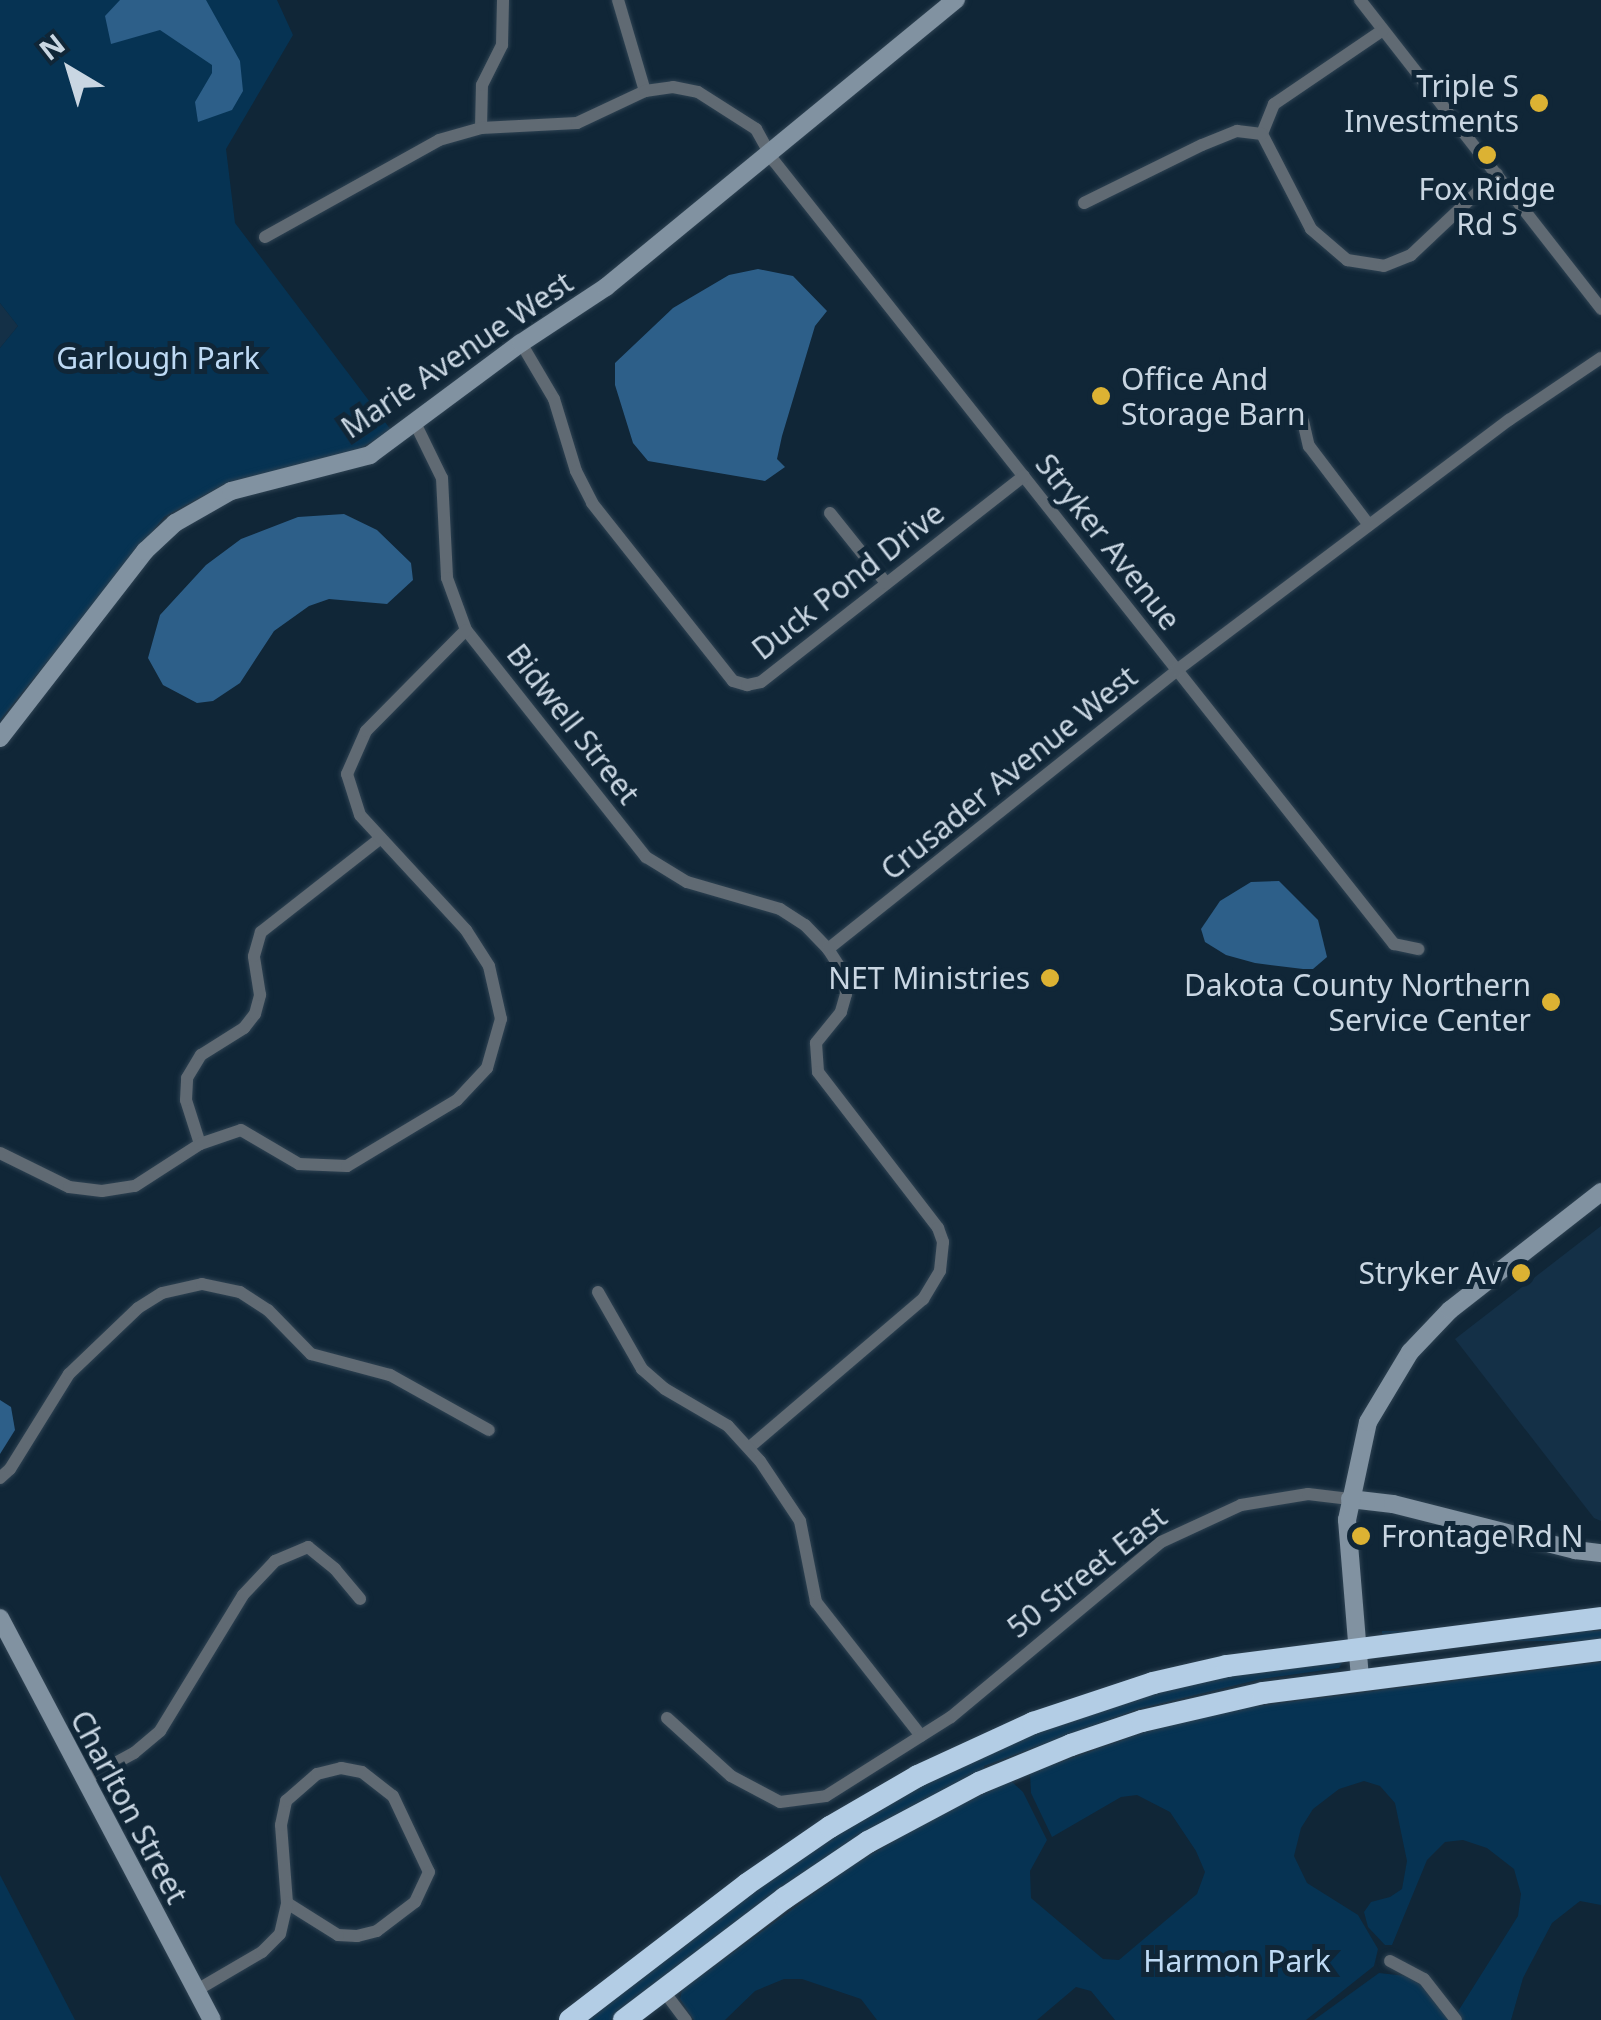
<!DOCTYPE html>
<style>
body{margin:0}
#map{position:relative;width:1601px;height:2020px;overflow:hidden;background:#102637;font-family:"Noto Sans",sans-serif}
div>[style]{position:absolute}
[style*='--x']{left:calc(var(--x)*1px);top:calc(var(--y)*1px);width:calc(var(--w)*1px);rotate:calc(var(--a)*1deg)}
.built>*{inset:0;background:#143047}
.green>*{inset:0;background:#063353;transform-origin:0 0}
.water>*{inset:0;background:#2d5f89}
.roads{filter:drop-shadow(0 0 2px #2e4252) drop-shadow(0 0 2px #2e4252)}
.street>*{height:12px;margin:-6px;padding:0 6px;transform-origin:6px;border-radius:6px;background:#606a73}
.secondary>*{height:18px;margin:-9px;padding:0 9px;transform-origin:9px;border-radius:9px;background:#8192a1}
.highway>*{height:22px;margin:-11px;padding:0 11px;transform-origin:11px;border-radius:11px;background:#b3cde5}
.dots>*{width:28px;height:28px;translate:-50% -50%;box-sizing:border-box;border:5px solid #102637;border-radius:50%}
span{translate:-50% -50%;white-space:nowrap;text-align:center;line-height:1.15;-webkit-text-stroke:10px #102637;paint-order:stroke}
.poi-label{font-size:30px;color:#c9d6e2}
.right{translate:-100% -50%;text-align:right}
.left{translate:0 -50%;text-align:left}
.street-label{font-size:30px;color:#c9d6e2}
.park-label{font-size:30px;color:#bedaf4}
.north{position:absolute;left:20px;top:20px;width:100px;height:100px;-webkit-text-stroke:8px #102637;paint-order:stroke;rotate:322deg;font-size:28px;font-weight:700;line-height:40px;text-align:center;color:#c9d6e2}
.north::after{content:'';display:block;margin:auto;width:35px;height:45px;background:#c9d6e2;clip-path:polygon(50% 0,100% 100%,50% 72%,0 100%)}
</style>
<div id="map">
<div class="built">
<i style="clip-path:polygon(0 303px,18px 326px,0 348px)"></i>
<i style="clip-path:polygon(1601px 1226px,1601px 1521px,1594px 1518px,1455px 1339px)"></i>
</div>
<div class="green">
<i style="clip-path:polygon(0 0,277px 0,293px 35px,226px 149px,235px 223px,391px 430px,353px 453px,228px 482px,164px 517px,0 720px,0 348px,18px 326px,0 303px)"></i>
<i style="left:1601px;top:1631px;width:10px;height:219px;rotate:90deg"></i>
<i style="clip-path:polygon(1343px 1661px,1339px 1668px,1261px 1679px,1138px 1709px,984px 1766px,985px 1771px,720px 1936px,611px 2020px,587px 2020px,813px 1848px,921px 1783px,1083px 1714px,1229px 1674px)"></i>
<i style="clip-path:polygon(1601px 1662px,1601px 1905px,1580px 1901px,1552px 1923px,1523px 1978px,1511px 2020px,1461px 2020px,1457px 2013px,1518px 1916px,1521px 1894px,1514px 1869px,1487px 1848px,1463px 1840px,1445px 1842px,1427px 1860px,1392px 1945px,1385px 1945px,1368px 1927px,1364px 1912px,1371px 1902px,1390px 1897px,1402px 1889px,1407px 1861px,1395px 1803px,1380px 1786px,1364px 1781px,1339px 1789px,1313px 1809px,1301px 1828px,1294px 1856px,1307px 1883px,1358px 1915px,1378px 1949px,1374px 1966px,1306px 2020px,1115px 2020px,1091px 1991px,1076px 1987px,1037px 2020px,877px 2020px,861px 1999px,802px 1979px,784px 1979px,755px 1991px,725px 2020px,694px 2020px,680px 1999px,682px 1990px,853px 1865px,939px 1815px,1011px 1781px,1023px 1792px,1047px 1840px,1030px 1871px,1031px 1898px,1103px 1959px,1119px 1960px,1197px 1894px,1205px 1872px,1196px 1851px,1170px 1812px,1137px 1795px,1121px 1797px,1052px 1837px,1031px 1793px,1030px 1773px,1145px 1732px,1242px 1708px)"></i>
<i style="clip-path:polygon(0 1875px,75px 2020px,0 2020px)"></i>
<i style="clip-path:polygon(1379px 1973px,1415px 1977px,1451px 2020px,1314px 2020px)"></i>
</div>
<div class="water">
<i style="clip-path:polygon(120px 0,206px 0,240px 61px,243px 91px,232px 110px,198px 122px,195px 102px,212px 73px,212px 65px,160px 30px,111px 44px,105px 16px)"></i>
<i style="clip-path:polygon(758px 269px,793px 276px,827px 311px,815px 326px,782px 436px,777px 459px,785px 467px,765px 481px,648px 461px,633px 443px,615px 385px,615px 363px,673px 308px,729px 275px)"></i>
<i style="clip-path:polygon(344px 514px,377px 530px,411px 563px,413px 580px,387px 604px,329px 599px,309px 606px,274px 631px,240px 683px,213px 701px,197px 703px,163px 685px,148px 658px,160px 615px,206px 565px,241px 539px,298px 517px)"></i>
<i style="clip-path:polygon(1279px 881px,1318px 920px,1327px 957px,1313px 969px,1303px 969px,1255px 963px,1226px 955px,1205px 942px,1201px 929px,1220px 901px,1251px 882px)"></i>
<i style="clip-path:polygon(0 1400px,11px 1407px,15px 1430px,0 1454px)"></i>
</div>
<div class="roads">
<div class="street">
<i style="--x:618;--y:0;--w:95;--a:73.5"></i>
<i style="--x:1360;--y:0;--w:392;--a:52"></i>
<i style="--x:1383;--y:30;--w:132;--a:145.8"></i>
<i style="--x:1274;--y:104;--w:32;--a:112"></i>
<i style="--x:1262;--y:134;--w:107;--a:62.7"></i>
<i style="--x:1311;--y:229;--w:48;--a:40.7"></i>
<i style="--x:1347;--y:260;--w:37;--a:9"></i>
<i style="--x:1384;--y:266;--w:29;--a:-22"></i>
<i style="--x:1411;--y:255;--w:118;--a:-43.3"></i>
<i style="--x:481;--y:128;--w:43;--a:-88.7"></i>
<i style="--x:482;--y:85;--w:45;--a:-63.4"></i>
<i style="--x:502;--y:45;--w:45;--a:-88.7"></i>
<i style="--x:1084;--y:203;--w:131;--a:-26.2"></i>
<i style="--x:1202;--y:145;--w:38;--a:-22"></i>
<i style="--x:1237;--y:131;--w:25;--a:7"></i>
<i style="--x:265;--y:237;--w:199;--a:-29.1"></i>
<i style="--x:439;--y:140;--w:44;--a:-15.9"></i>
<i style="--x:481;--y:128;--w:96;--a:-3"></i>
<i style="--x:577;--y:123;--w:75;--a:-25.2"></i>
<i style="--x:645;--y:91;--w:28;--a:-8"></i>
<i style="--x:673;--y:87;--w:25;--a:11"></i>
<i style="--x:698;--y:92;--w:69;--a:32.5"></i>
<i style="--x:756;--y:129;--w:37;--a:61"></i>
<i style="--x:774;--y:161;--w:999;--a:51.63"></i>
<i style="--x:1394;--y:944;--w:25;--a:12"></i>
<i style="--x:521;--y:343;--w:65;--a:59.5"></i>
<i style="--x:554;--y:399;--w:75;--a:73"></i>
<i style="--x:576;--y:471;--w:36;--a:63"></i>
<i style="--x:592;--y:503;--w:227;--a:51.6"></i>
<i style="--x:733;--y:681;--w:15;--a:16"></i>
<i style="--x:747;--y:685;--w:14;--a:-12"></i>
<i style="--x:761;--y:682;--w:334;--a:-38.1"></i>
<i style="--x:1303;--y:421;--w:26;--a:77"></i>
<i style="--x:1309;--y:446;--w:99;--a:52.8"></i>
<i style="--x:415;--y:423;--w:61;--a:63.9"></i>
<i style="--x:442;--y:478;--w:100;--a:87.1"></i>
<i style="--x:447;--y:578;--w:55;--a:69.9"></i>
<i style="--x:466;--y:630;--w:290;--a:51.6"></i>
<i style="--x:646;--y:857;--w:48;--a:31.4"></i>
<i style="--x:687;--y:882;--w:97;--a:16.2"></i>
<i style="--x:780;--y:909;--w:30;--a:33"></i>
<i style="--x:805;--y:925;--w:33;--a:46"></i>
<i style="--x:828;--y:949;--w:31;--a:57"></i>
<i style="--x:845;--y:975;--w:19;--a:87"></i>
<i style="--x:846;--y:994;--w:19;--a:106"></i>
<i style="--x:841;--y:1012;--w:40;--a:129"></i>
<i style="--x:816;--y:1043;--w:29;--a:86"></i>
<i style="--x:818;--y:1072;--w:197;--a:52.4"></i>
<i style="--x:938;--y:1228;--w:15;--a:70"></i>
<i style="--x:943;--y:1242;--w:29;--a:96"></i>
<i style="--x:940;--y:1271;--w:33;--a:121"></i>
<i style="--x:923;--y:1299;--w:228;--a:139.5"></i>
<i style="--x:830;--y:513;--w:90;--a:51.3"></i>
<i style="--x:828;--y:949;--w:447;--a:-38.6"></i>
<i style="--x:1177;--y:670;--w:416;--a:-37"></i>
<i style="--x:1509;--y:420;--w:111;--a:-34"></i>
<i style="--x:200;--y:1144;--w:46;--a:-107.7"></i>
<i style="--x:186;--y:1100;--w:22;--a:-87"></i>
<i style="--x:187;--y:1078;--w:27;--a:-59"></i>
<i style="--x:201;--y:1055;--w:51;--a:-32.1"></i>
<i style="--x:244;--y:1028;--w:18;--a:-52"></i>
<i style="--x:255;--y:1014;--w:20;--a:-75"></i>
<i style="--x:260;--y:995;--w:39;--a:-99"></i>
<i style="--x:254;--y:956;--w:25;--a:-74"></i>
<i style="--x:261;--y:932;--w:152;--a:-38.1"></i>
<i style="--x:0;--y:1153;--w:77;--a:26.2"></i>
<i style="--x:69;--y:1187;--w:33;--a:7"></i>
<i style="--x:102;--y:1191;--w:33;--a:-9"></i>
<i style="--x:135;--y:1186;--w:77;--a:-32.9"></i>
<i style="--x:200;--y:1144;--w:43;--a:-18.9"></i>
<i style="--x:241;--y:1130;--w:67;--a:30.4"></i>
<i style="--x:299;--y:1164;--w:48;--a:2.4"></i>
<i style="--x:347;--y:1166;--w:128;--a:-31"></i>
<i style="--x:457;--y:1100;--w:44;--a:-46.8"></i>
<i style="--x:487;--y:1068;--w:51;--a:-74.1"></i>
<i style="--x:501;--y:1019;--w:54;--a:-102.8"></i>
<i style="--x:489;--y:966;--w:43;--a:-122.6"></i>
<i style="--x:466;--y:930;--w:156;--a:-132.7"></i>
<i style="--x:360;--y:815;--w:43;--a:-107.6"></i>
<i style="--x:347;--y:774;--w:47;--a:-66.2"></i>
<i style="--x:366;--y:731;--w:142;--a:-45.3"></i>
<i style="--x:598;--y:1292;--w:89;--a:60.3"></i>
<i style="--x:642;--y:1369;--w:30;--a:41"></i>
<i style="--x:665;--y:1389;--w:73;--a:30.4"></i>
<i style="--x:728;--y:1426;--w:47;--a:47.6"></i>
<i style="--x:760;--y:1461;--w:72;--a:56.3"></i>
<i style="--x:800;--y:1521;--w:83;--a:78.8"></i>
<i style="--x:816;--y:1602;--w:170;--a:51.9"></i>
<i style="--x:0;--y:1478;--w:13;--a:-42"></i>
<i style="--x:10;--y:1469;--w:112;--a:-58.2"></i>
<i style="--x:69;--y:1374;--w:95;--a:-43.7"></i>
<i style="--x:138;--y:1308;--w:28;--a:-32"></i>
<i style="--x:162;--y:1293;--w:41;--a:-12.7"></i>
<i style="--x:202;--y:1284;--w:39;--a:12"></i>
<i style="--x:240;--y:1292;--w:33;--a:33"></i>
<i style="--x:268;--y:1310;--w:62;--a:45.7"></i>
<i style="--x:311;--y:1354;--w:82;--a:14.9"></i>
<i style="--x:390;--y:1375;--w:113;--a:29.1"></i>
<i style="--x:667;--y:1718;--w:86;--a:42.2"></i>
<i style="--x:731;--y:1776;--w:55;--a:28"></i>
<i style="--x:780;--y:1802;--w:46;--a:-7.4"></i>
<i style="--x:826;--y:1796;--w:148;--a:-32.3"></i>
<i style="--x:951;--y:1717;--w:273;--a:-39.8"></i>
<i style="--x:1161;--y:1542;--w:88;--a:-24.8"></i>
<i style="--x:1241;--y:1505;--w:68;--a:-9.3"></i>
<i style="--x:1308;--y:1494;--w:42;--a:6.8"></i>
<i style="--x:341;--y:1768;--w:21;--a:11"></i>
<i style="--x:362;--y:1772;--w:39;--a:38"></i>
<i style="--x:393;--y:1796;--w:84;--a:64.7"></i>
<i style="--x:429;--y:1872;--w:33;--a:115"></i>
<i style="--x:415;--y:1902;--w:48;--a:142.7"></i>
<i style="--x:377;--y:1931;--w:21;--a:166"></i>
<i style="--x:357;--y:1936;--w:19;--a:-177"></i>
<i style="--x:338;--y:1935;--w:60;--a:-147.9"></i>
<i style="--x:287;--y:1903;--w:78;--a:-94.4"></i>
<i style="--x:281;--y:1825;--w:25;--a:-78"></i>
<i style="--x:286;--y:1801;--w:41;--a:-41.1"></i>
<i style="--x:317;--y:1774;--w:25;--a:-14"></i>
<i style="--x:84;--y:1780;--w:57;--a:-28.4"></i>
<i style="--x:134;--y:1753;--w:34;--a:-40"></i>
<i style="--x:160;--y:1731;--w:159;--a:-58.6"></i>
<i style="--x:243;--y:1595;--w:47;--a:-46.7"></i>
<i style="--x:275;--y:1561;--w:36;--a:-23"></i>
<i style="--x:308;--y:1547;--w:35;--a:39"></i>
<i style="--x:335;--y:1569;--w:39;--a:50"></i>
<i style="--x:1390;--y:1961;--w:38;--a:28"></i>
<i style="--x:1424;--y:1979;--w:52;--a:52"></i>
<i style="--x:197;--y:1990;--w:75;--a:-30.3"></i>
<i style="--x:262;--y:1952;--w:25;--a:-45"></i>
<i style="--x:280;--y:1934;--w:32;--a:-77"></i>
<i style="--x:663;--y:1990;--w:38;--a:53"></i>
</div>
<div class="secondary">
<i style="--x:0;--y:738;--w:237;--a:-52.2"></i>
<i style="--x:145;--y:551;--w:41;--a:-43"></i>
<i style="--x:175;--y:523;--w:64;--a:-29.7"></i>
<i style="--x:231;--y:491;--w:144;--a:-14.5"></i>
<i style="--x:370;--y:455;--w:188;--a:-36.6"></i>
<i style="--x:521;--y:343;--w:102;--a:-33.4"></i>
<i style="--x:606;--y:287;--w:453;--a:-39.4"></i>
<i style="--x:1350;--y:1499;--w:43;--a:6.6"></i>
<i style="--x:1393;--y:1504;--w:188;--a:14.2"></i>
<i style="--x:1575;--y:1550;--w:26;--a:7"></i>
<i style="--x:0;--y:1618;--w:454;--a:62.2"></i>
<i style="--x:1360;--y:1678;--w:159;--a:-94.7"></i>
<i style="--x:1347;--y:1520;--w:100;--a:-77.9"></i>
<i style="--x:1368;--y:1422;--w:82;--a:-59"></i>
<i style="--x:1410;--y:1352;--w:58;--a:-46.4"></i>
<i style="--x:1450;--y:1310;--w:192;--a:-38"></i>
</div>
<div class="highway">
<i style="--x:570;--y:2020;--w:223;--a:-37.5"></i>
<i style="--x:747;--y:1884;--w:101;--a:-34.5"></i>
<i style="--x:830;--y:1827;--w:102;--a:-30.1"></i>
<i style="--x:918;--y:1776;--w:127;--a:-24.7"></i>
<i style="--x:1033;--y:1723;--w:126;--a:-18.4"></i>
<i style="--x:1153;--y:1683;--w:76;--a:-12.9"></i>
<i style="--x:1227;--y:1666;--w:377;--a:-7.3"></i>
<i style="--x:624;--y:2020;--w:202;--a:-37.2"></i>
<i style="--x:785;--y:1898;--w:100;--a:-34"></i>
<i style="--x:868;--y:1842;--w:126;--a:-28"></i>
<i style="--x:979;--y:1783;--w:100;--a:-22.4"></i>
<i style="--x:1071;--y:1745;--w:75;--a:-18.7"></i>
<i style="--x:1142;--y:1721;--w:124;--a:-13"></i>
<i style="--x:1263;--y:1693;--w:341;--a:-7.3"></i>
</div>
</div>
<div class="dots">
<i style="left:1539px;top:103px;background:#dcb233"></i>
<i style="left:1487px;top:155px;background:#dcb233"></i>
<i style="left:1101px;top:396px;background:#dcb233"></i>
<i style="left:1050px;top:978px;background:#dcb233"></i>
<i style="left:1551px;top:1002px;background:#dcb233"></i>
<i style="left:1521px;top:1273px;background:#dcb233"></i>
<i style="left:1361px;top:1536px;background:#dcb233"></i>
</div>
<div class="poi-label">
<span class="right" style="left:1519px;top:103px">Triple S<br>Investments</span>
<span style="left:1487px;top:206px">Fox Ridge<br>Rd S</span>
<span class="left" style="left:1121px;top:396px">Office And<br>Storage Barn</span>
<span class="right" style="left:1030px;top:978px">NET Ministries</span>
<span class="right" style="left:1531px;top:1002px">Dakota County Northern<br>Service Center</span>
<span class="right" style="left:1501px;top:1273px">Stryker Av</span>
<span class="left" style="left:1381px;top:1536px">Frontage Rd N</span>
</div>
<div class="street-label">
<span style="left:457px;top:355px;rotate:-34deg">Marie Avenue West</span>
<span style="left:1108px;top:542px;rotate:52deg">Stryker Avenue</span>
<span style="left:848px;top:581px;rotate:-38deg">Duck Pond Drive</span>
<span style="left:573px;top:724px;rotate:52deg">Bidwell Street</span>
<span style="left:1009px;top:773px;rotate:-39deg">Crusader Avenue West</span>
<span style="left:1087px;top:1572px;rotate:-38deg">50 Street East</span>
<span style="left:129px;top:1807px;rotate:62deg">Charlton Street</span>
</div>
<div class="park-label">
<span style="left:158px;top:358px">Garlough Park</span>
<span style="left:1237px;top:1961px">Harmon Park</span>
</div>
<div class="north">N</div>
</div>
